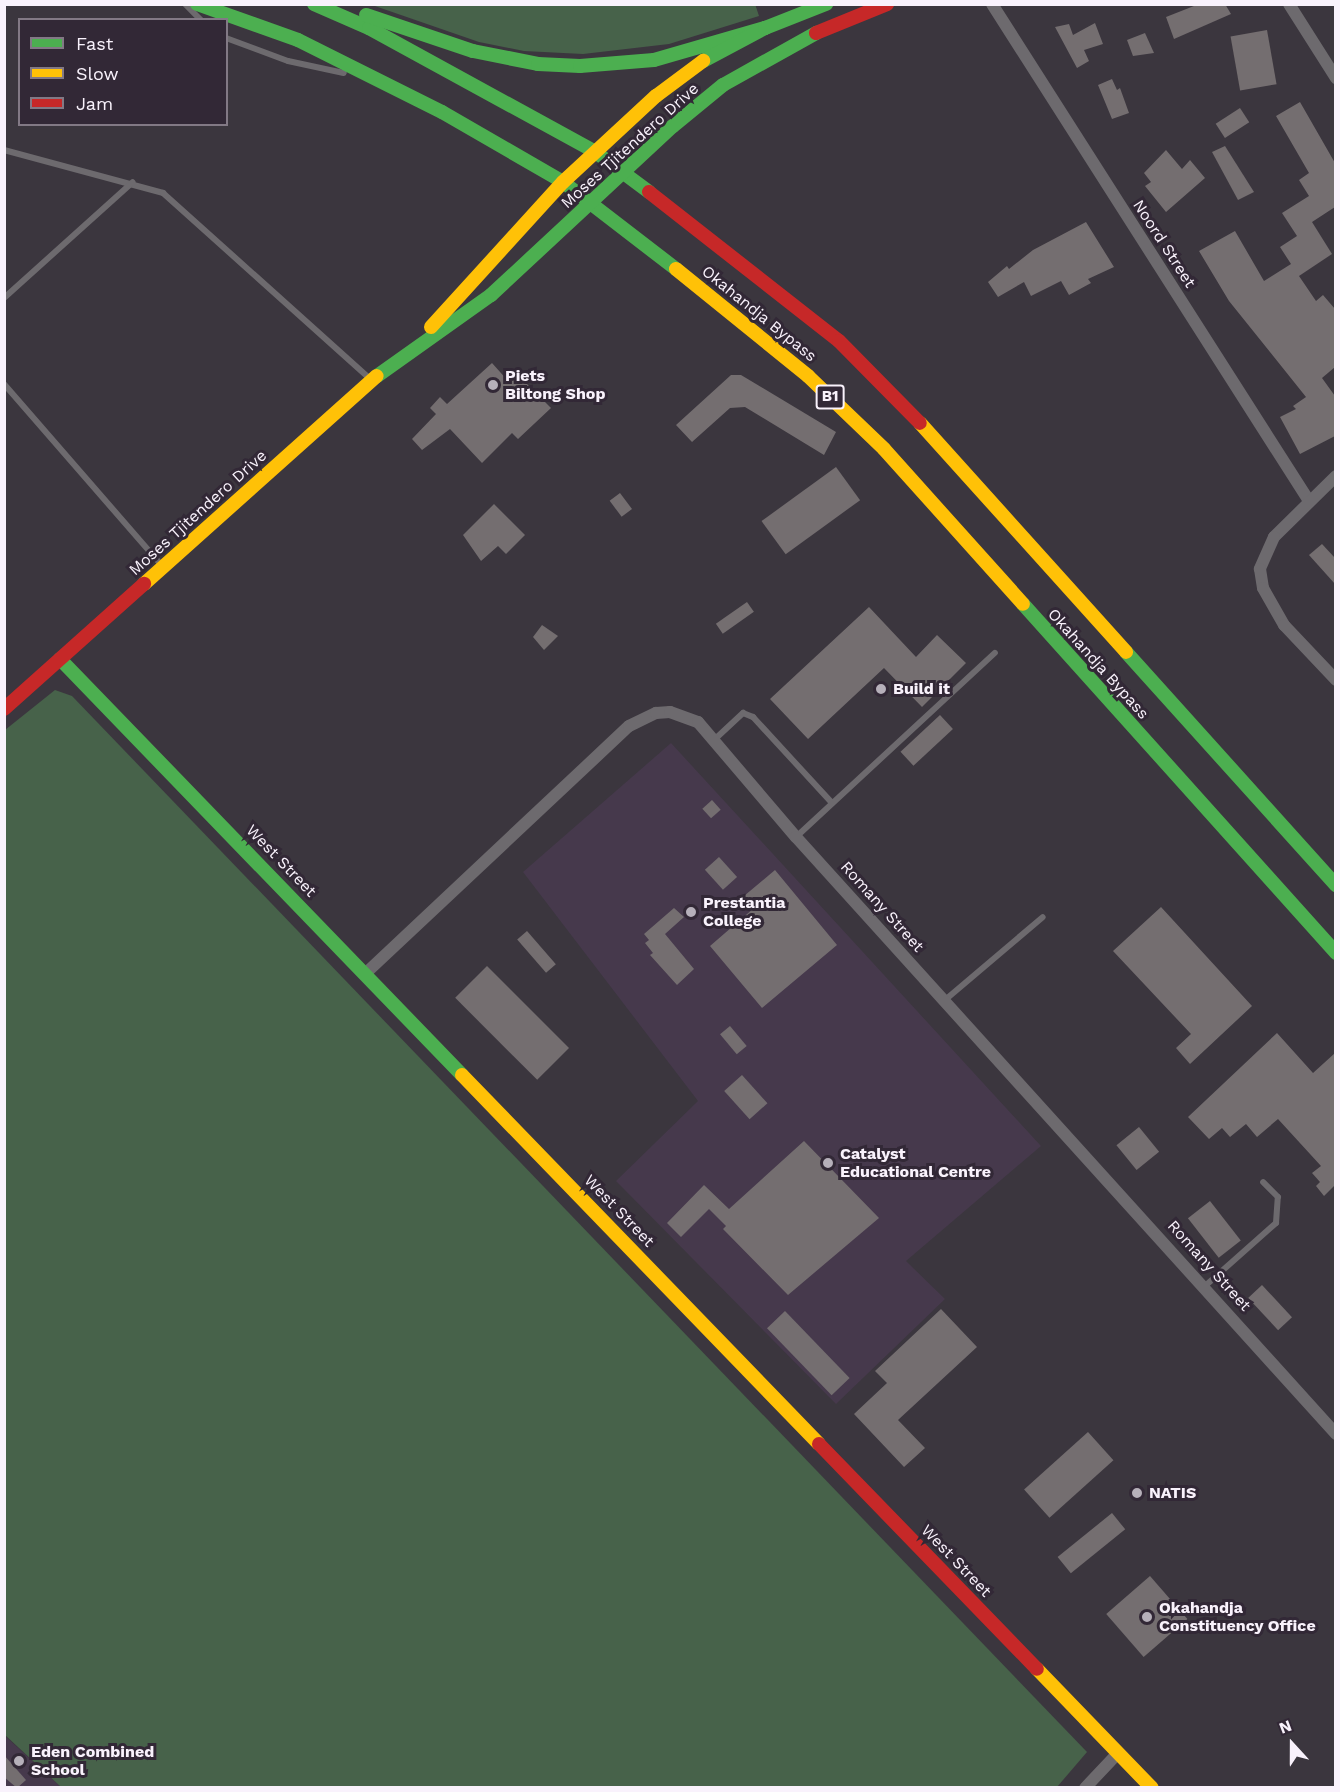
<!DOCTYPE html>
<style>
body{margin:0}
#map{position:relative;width:1340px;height:1792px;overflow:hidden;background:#3b363e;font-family:"Work Sans",sans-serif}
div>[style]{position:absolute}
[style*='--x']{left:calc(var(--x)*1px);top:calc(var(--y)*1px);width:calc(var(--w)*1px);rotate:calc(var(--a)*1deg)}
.built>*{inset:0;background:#46394c}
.green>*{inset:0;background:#47624a}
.building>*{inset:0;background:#746e70;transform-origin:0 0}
.lane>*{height:6px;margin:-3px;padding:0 3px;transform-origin:3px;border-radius:3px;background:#6d6a6e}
.street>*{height:12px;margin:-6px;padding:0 6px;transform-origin:6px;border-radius:6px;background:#6d6a6e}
.fast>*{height:14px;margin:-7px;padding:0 7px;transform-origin:7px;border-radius:7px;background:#4caf50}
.slow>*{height:14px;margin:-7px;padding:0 7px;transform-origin:7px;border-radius:7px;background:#ffc107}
.jam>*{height:14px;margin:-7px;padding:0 7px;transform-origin:7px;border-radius:7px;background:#c62828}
.dots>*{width:16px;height:16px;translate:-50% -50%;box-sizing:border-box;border:3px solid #322836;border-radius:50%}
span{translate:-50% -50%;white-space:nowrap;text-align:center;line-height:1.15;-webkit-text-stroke:6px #322836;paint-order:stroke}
.shield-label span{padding:2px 4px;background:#322836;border:2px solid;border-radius:4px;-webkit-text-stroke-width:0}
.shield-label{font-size:15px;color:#f9f2fc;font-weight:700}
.street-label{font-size:16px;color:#f9f2fc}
.poi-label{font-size:16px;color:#f9f2fc;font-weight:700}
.left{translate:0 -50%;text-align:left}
.frame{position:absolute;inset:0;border:6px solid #f9f2fc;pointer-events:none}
.legend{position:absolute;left:18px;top:18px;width:210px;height:108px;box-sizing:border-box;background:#322836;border:2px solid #827985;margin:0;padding:8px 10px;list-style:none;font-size:18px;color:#f9f2fc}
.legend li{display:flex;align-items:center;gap:12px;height:30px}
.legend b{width:30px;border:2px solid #827985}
.north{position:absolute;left:1262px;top:1714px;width:60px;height:60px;-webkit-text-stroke:4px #322836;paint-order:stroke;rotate:339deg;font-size:16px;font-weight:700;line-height:24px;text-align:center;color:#f9f2fc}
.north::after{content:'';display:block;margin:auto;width:21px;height:27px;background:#f9f2fc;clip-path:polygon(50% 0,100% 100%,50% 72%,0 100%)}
</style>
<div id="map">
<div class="built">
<i style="clip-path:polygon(671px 743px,1041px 1146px,906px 1261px,945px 1299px,836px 1404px,616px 1181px,698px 1101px,523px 872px)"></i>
<i style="clip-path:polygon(5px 1736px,61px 1787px,5px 1787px)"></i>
</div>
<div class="green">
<i style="clip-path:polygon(755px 4px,759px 16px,669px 44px,583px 54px,524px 51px,479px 42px,372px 5px)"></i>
<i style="clip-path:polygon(55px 690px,72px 696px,1087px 1752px,1057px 1787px,61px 1787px,5px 1735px,5px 730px)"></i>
</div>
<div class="building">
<i style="clip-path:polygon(1199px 4px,1225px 4px,1231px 14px,1174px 39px,1166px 17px)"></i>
<i style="clip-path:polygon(1095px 23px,1103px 44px,1084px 50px,1089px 61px,1077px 68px,1055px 27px,1069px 24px,1073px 35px)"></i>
<i style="left:1267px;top:30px;width:55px;height:37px;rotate:80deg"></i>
<i style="clip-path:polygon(1145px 33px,1154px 53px,1133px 56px,1127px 40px)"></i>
<i style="clip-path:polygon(1112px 79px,1117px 90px,1120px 88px,1129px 113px,1112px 119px,1098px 85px)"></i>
<i style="clip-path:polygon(1300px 102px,1335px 163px,1335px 207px,1312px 222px,1332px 254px,1299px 276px,1316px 301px,1323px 295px,1335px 309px,1335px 367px,1322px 378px,1335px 396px,1335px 436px,1300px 454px,1280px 417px,1296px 409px,1293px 406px,1306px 397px,1229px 301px,1199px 251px,1235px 231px,1264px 281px,1291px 264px,1280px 247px,1297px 236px,1282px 213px,1309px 196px,1299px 180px,1309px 173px,1276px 116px)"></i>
<i style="left:1240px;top:108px;width:17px;height:29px;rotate:57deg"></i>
<i style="clip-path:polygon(1225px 146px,1254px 192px,1238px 200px,1212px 152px)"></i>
<i style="clip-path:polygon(1166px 150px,1182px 169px,1190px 160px,1205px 178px,1166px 212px,1145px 186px,1151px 182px,1144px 173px)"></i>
<i style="clip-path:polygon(1086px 222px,1114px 267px,1088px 279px,1091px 283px,1069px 295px,1061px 281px,1031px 296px,1024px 282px,998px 297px,988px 282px,1007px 266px,1009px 269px,1033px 250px)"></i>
<i style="clip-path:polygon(492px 363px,509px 382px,517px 374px,551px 408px,518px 439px,512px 433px,482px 463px,450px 429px,422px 450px,412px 439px,436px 414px,430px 408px,440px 397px,447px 404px)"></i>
<i style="clip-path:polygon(731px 375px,741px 375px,836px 432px,824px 455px,745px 407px,730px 408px,692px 442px,676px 425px)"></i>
<i style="left:836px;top:467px;width:41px;height:92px;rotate:54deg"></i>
<i style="left:620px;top:493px;width:20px;height:13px;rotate:53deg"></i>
<i style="clip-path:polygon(494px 504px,525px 535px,506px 554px,498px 546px,481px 561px,463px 535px)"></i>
<i style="clip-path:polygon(1322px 544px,1335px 558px,1335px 584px,1309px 555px)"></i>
<i style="left:747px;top:602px;width:12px;height:38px;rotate:55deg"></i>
<i style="clip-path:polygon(869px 607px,916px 657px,937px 635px,966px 663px,922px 707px,884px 668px,808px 739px,770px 699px)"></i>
<i style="clip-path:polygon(542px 625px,558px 636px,544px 650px,533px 637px)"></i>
<i style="left:940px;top:715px;width:19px;height:54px;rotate:47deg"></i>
<i style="left:712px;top:800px;width:13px;height:13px;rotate:48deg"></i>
<i style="left:719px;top:857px;width:27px;height:19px;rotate:48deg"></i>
<i style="clip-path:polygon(775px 870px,837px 945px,762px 1008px,710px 946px,754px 908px,744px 896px)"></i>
<i style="clip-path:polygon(1161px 907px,1252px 1006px,1190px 1064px,1176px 1048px,1191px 1034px,1113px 951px)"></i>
<i style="clip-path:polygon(674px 908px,684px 917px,665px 934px,694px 969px,677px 985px,650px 955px,653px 953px,645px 943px,649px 940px,644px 934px)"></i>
<i style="left:527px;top:931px;width:44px;height:13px;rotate:49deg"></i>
<i style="left:487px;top:966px;width:116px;height:45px;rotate:45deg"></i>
<i style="left:730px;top:1026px;width:26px;height:13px;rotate:50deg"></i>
<i style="clip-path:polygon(1277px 1033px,1313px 1073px,1335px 1053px,1335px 1185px,1324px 1196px,1316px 1186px,1320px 1182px,1312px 1173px,1321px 1166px,1278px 1119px,1257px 1137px,1246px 1124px,1230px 1137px,1222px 1128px,1209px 1139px,1188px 1117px)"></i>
<i style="left:742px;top:1075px;width:38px;height:24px;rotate:48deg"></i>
<i style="left:1139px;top:1127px;width:32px;height:29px;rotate:51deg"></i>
<i style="clip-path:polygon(804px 1141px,879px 1218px,788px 1295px,723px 1229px,726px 1226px,709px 1209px,681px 1237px,667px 1223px,704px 1185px,729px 1209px)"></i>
<i style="left:1210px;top:1201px;width:50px;height:28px;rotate:52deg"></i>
<i style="left:1262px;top:1285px;width:44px;height:19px;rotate:47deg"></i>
<i style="clip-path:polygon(941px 1309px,977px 1347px,898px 1420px,925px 1448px,904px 1467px,854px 1414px,887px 1383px,875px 1371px)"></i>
<i style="left:785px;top:1311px;width:93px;height:25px;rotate:46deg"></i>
<i style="left:1088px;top:1432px;width:38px;height:86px;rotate:48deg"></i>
<i style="left:1112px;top:1513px;width:21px;height:70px;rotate:51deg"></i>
<i style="left:1150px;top:1576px;width:57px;height:58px;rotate:49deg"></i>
<i style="clip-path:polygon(4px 1755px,26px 1780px,17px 1788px,4px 1777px)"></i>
</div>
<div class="lane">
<i style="--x:185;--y:4;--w:23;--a:45"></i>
<i style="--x:226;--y:38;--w:66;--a:20.4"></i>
<i style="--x:288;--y:61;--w:57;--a:12.1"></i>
<i style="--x:4;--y:150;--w:165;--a:15.1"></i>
<i style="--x:163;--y:193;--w:278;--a:41.9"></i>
<i style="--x:4;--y:298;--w:173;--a:-42"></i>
<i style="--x:4;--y:384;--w:241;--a:49"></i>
<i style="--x:714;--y:740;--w:40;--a:-43"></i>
<i style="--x:743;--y:713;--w:11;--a:22"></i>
<i style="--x:753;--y:717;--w:117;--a:47.4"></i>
<i style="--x:796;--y:837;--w:271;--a:-42.8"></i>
<i style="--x:945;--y:1000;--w:128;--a:-40.3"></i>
<i style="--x:1205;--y:1286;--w:95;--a:-41.6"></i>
<i style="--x:1276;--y:1223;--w:26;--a:-86"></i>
<i style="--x:1278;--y:1197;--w:21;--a:-135"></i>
</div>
<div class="street">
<i style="--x:992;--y:4;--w:589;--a:57.47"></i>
<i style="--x:1289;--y:4;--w:88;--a:57.6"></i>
<i style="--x:1336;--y:476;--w:87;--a:135.5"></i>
<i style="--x:1274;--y:537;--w:35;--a:114"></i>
<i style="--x:1260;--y:569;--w:19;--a:81"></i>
<i style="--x:1263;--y:588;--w:43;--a:60.4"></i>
<i style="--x:1284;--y:625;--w:76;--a:46.6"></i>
<i style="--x:367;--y:972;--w:359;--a:-43.2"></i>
<i style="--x:629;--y:726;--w:30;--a:-26"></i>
<i style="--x:656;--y:713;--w:14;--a:-4"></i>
<i style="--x:670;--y:712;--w:30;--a:20"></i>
<i style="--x:698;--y:722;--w:151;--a:49.6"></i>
<i style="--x:796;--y:837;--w:805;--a:47.87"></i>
<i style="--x:1085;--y:1788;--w:48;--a:-46.7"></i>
</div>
<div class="fast">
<i style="--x:197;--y:4;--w:107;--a:19.6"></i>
<i style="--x:298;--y:40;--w:161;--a:26.6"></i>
<i style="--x:442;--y:112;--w:140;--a:30"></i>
<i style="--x:563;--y:182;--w:143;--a:37.6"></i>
<i style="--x:314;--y:4;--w:60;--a:23.6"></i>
<i style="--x:369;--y:28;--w:256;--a:28.7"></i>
<i style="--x:594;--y:151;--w:69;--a:36.7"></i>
<i style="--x:366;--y:15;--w:113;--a:18.6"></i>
<i style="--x:473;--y:51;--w:66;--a:11.3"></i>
<i style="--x:538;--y:64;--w:42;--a:2.7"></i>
<i style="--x:580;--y:66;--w:74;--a:-4.6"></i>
<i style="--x:654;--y:60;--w:116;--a:-16.1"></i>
<i style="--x:703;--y:61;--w:70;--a:-28"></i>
<i style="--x:765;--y:28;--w:66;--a:-21.5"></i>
<i style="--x:377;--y:376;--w:140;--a:-35.4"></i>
<i style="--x:491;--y:295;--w:248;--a:-42.9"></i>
<i style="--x:673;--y:126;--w:65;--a:-39.4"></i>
<i style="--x:723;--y:85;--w:107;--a:-29.2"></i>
<i style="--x:1023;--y:604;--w:469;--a:48.1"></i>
<i style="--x:1126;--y:652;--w:314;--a:48"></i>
<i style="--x:60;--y:659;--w:578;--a:45.98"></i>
</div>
<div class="slow">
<i style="--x:676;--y:269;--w:170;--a:39"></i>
<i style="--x:808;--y:376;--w:105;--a:43.8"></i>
<i style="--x:884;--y:449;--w:208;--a:48.1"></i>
<i style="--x:431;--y:327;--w:196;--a:-47.7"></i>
<i style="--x:563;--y:182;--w:127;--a:-42.8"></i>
<i style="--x:656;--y:96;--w:59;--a:-36.7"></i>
<i style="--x:920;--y:423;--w:308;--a:48"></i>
<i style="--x:144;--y:584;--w:312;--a:-41.8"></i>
<i style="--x:462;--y:1075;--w:513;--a:45.95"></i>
<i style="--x:1037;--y:1669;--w:165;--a:46"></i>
</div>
<div class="jam">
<i style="--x:816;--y:33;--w:77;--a:-22.2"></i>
<i style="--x:649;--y:192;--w:241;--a:38.1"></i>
<i style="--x:839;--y:341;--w:115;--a:45.4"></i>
<i style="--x:4;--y:709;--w:188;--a:-41.8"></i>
<i style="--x:819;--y:1444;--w:313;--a:45.9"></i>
</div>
<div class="dots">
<i style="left:493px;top:385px;background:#b6b0ba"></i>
<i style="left:881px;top:689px;background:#b6b0ba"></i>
<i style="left:691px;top:912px;background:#b6b0ba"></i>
<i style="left:828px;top:1163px;background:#b6b0ba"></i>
<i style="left:1137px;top:1493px;background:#b6b0ba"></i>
<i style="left:1147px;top:1617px;background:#b6b0ba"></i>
<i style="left:19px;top:1761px;background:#b6b0ba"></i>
</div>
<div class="shield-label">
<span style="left:830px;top:397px">B1</span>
</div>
<div class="street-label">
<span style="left:630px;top:146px;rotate:-42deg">Moses Tjitendero Drive</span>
<span style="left:1164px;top:244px;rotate:57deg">Noord Street</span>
<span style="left:759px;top:314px;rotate:39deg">Okahandja Bypass</span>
<span style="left:198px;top:513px;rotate:-42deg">Moses Tjitendero Drive</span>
<span style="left:1098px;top:664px;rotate:48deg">Okahandja Bypass</span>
<span style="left:281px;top:861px;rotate:46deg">West Street</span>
<span style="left:882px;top:907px;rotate:48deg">Romany Street</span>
<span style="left:619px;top:1211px;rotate:46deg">West Street</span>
<span style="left:1209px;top:1266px;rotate:48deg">Romany Street</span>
<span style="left:956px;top:1561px;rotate:46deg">West Street</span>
</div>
<div class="poi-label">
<span class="left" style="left:505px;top:385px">Piets<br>Biltong Shop</span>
<span class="left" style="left:893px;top:689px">Build it</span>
<span class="left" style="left:703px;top:912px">Prestantia<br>College</span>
<span class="left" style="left:840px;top:1163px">Catalyst<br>Educational Centre</span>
<span class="left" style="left:1149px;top:1493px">NATIS</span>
<span class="left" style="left:1159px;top:1617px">Okahandja<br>Constituency Office</span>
<span class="left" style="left:31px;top:1761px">Eden Combined<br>School</span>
</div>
<div class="frame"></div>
<ul class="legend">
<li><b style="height:8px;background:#4caf50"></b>Fast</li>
<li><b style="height:8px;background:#ffc107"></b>Slow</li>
<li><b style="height:8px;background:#c62828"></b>Jam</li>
</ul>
<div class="north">N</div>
</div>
